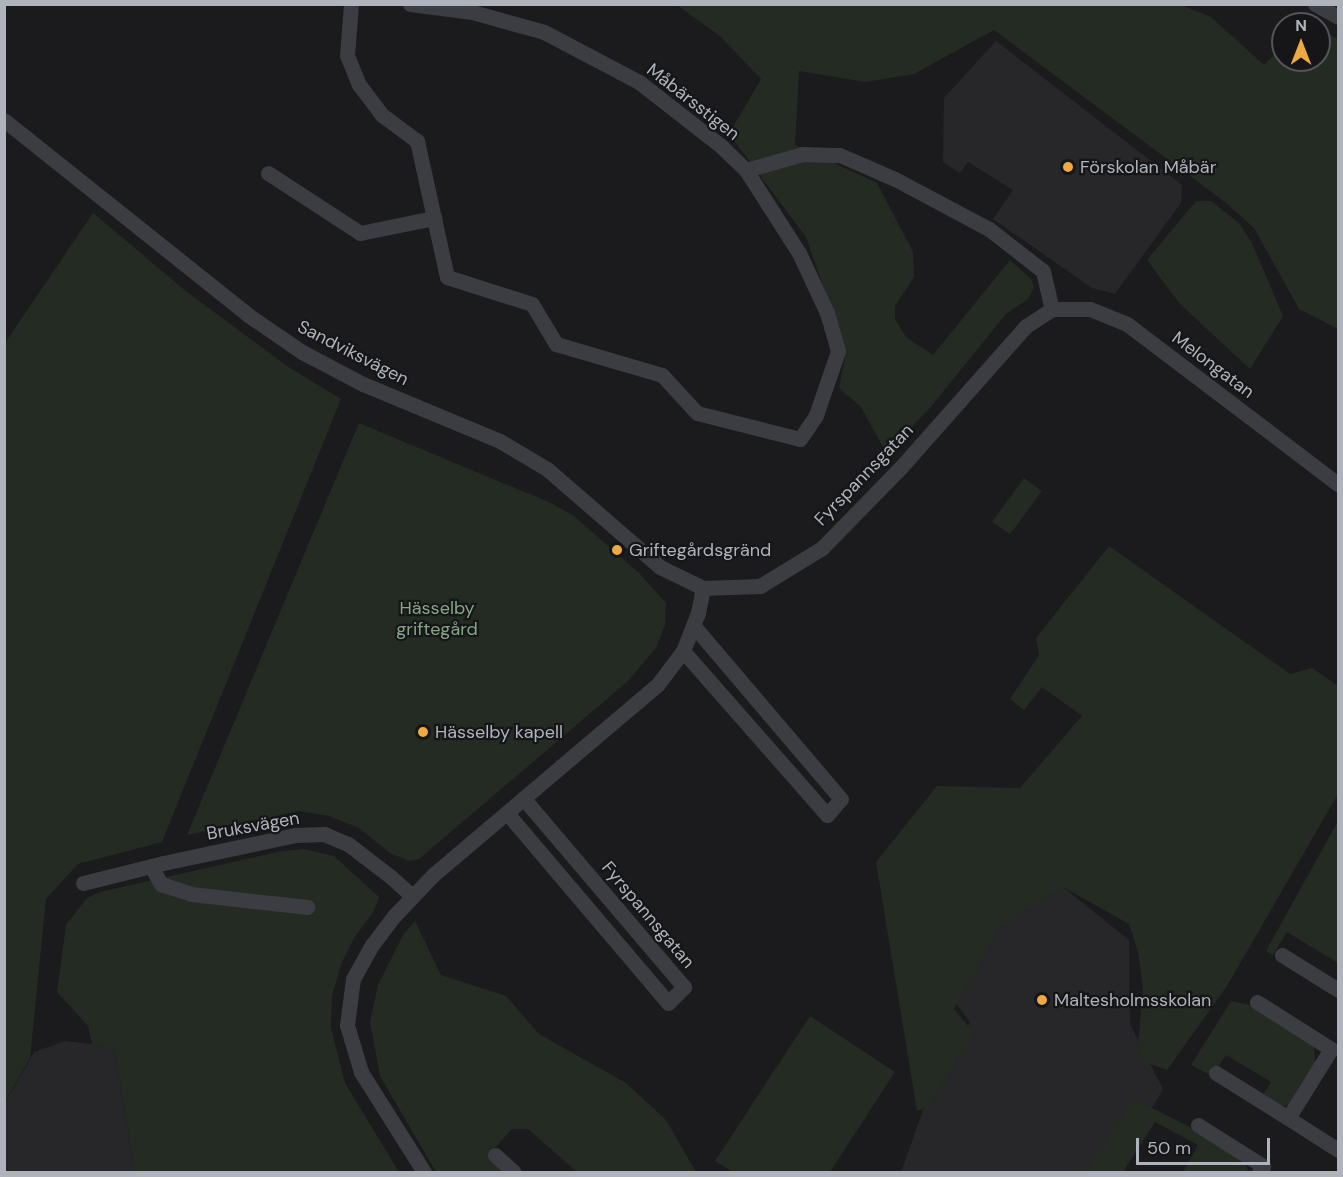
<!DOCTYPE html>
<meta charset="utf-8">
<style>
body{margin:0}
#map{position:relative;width:1343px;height:1177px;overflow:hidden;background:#1b1b1d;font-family:"DM Sans",sans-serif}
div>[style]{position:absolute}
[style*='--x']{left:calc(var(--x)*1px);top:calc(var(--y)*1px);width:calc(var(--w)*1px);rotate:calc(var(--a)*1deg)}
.built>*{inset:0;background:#27272a}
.green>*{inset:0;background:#232b23;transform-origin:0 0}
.minor>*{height:15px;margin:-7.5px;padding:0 7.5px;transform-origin:7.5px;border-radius:7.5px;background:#3c3d42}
.dots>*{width:16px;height:16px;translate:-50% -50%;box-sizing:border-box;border:3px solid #161618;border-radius:50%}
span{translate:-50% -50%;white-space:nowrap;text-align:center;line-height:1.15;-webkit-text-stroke:4.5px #161618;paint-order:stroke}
.street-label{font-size:18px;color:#aeb3bc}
.poi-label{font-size:18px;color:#aeb3bc}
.left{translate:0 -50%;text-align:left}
.park-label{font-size:18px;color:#86a686}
.frame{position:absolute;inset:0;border:6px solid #aeb3bc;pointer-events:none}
.north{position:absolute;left:1271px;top:12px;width:60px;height:60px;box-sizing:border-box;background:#161618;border:2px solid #53555a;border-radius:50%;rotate:0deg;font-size:16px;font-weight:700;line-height:24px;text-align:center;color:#aeb3bc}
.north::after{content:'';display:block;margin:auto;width:21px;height:27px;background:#eea942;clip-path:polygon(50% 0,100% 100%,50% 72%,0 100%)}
.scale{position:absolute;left:1136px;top:1138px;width:134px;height:27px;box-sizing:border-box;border:3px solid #aeb3bc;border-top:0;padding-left:8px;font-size:18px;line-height:21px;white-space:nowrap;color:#aeb3bc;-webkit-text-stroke:4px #161618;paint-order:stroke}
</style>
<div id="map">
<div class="built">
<i style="clip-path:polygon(996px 41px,1182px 185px,1181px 203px,1115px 294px,1092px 288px,993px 219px,1013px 190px,968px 162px,960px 173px,943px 162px,944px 98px)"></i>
<i style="clip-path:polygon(1007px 842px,1129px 940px,1130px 1024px,1163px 1089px,1115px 1172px,901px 1172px,926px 1102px,970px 1022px,938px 979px)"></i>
<i style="clip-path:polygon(65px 1041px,92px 1044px,115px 1052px,135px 1172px,5px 1172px,5px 1103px,34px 1052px)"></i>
</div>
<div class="green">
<i style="clip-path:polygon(677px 5px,1181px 5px,1211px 17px,1264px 65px,1283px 45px,1283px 60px,1319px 60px,1319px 30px,1338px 39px,1338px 329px,1299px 309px,1254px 228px,1225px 202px,994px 30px,914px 74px,865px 82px,799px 71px,795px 145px,877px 183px,913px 252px,914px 277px,895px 306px,895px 319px,906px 337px,933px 355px,1010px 260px,1031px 279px,1034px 288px,1028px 299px,1006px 314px,929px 409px,886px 453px,861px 407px,839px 388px,846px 352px,806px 237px,729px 134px,761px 79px,720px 36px)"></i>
<i style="clip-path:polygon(1196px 201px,1211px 201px,1239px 223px,1252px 243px,1283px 316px,1250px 369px,1180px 304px,1147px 260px)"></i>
<i style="clip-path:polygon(93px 213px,187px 292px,287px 366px,341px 399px,162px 842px,78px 864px,46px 899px,30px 1058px,5px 1102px,5px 343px)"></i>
<i style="clip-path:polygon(359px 423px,551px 503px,574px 516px,639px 573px,666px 603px,665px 625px,656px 648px,627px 682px,419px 859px,409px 861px,390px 853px,359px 828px,329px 816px,299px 811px,187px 835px)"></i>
<i style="left:1024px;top:478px;width:22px;height:54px;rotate:36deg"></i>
<i style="clip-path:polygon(1109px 546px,1290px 674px,1312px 668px,1338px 686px,1338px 794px,1227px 986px,1167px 1070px,1137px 1059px,1143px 989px,1138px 952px,1129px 924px,1063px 887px,1001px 926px,954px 1009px,974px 1033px,928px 1107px,917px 1111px,876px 862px,937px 786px,1020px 788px,1082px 716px,1042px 687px,1024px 710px,1010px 699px,1039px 655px,1036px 638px)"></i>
<i style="clip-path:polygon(1338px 821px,1338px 963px,1287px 932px,1273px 955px,1266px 951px)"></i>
<i style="clip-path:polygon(304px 849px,334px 856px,379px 897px,374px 911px,354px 938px,342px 962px,332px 996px,331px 1028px,345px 1083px,399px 1172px,135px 1172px,115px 1052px,92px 1044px,88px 1026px,57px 992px,66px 925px,87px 898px,100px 892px,282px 851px)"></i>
<i style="clip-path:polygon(415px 921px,441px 975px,506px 996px,539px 1034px,626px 1083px,666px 1120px,696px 1172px,577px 1172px,528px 1129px,512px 1129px,488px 1155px,506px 1172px,436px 1172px,380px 1076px,370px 1022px,378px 985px,403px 935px)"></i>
<i style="clip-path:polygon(1231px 1001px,1256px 1006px,1314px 1045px,1315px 1063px,1289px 1105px,1278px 1106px,1262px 1096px,1271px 1082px,1226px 1055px,1212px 1076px,1191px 1065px)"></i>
<i style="clip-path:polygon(810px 1016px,895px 1072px,830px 1172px,733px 1172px,715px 1161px)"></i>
<i style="clip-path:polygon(1134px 1099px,1188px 1126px,1241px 1158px,1247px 1166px,1248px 1172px,1183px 1172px,1198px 1145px,1155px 1122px,1123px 1172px,1085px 1172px)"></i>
</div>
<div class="minor">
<i style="--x:410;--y:4;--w:63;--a:7.4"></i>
<i style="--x:472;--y:12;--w:75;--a:15.5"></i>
<i style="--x:544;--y:32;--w:107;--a:27.8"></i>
<i style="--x:639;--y:82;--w:104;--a:38"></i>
<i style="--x:721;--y:146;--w:35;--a:44"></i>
<i style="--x:746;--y:170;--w:59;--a:-15.7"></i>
<i style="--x:803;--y:154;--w:37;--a:2"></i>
<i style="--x:840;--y:155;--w:60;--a:23.6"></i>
<i style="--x:895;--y:179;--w:106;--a:28"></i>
<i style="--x:989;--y:229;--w:68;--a:37.9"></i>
<i style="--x:1043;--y:271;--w:39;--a:77"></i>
<i style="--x:1315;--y:4;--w:26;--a:29"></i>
<i style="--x:4;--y:120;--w:312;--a:38.6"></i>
<i style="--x:248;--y:315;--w:65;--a:34.4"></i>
<i style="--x:302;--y:352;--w:69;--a:27.7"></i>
<i style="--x:363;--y:384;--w:148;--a:22.6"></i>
<i style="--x:500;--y:441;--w:55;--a:30.8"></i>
<i style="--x:547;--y:469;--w:150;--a:40.9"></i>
<i style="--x:660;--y:567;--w:48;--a:26"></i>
<i style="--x:703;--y:588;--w:57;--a:-2"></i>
<i style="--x:760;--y:586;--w:73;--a:-31.5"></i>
<i style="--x:822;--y:548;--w:115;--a:-45.7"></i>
<i style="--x:902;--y:466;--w:187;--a:-48.5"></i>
<i style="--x:1026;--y:326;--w:31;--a:-33"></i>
<i style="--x:268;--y:173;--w:110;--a:33.1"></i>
<i style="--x:360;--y:233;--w:76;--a:-11.5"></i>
<i style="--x:434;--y:218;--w:79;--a:-102.4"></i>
<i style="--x:417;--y:141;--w:44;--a:-143.4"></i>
<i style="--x:382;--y:115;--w:38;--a:-127"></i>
<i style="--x:359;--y:85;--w:31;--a:-112"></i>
<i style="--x:347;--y:56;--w:52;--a:-85.6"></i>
<i style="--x:434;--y:218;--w:60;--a:77.6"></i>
<i style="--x:447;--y:277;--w:89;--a:17.6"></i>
<i style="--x:532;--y:304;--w:47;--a:59"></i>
<i style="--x:556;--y:344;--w:110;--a:16.3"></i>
<i style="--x:662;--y:375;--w:52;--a:47.4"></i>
<i style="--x:697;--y:413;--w:106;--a:14.2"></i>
<i style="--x:800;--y:439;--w:29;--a:-56"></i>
<i style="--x:816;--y:415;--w:68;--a:-71"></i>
<i style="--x:838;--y:351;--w:40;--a:-106"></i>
<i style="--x:827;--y:313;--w:66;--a:-115"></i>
<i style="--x:799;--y:253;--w:98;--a:-122.6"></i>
<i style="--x:1052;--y:309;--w:38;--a:0"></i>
<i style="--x:1090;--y:309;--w:40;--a:22"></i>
<i style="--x:1127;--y:324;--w:265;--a:37.2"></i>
<i style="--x:683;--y:651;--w:218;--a:48.7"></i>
<i style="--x:827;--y:815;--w:21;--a:-49"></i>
<i style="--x:841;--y:799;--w:228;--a:-130.4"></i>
<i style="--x:507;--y:813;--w:249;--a:49.7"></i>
<i style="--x:668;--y:1003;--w:23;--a:-45"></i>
<i style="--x:684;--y:987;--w:248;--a:-130.4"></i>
<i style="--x:151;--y:866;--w:21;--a:61"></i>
<i style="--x:161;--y:884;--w:32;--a:18"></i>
<i style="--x:191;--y:894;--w:117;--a:6.4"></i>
<i style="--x:83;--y:883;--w:82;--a:-14"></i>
<i style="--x:163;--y:863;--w:136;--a:-11.9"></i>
<i style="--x:296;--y:835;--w:28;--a:-2"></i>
<i style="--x:324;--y:834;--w:26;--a:23"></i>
<i style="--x:348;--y:844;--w:54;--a:37.5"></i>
<i style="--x:391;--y:877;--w:28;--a:42"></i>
<i style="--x:1282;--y:955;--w:66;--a:32"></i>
<i style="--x:1257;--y:1002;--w:88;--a:32.4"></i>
<i style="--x:1331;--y:1049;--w:81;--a:121.9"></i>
<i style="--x:1288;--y:1118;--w:59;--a:32.6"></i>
<i style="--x:1216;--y:1073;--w:85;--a:32"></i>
<i style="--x:1198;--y:1125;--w:77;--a:32.2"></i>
<i style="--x:1263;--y:1166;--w:7;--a:124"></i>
<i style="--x:495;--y:1155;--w:25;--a:42"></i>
<i style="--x:424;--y:1172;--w:118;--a:-122.2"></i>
<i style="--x:361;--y:1072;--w:49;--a:-106.6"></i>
<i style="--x:347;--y:1025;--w:46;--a:-82.6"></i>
<i style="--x:353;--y:979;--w:39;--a:-61"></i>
<i style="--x:372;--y:945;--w:38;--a:-53"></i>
<i style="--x:395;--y:915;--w:55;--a:-46.5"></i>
<i style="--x:433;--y:875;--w:295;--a:-40.3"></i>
<i style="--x:658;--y:684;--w:41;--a:-52.9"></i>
<i style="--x:683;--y:651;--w:41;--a:-68.5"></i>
<i style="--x:698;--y:613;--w:25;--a:-79"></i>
</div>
<div class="dots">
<i style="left:1068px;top:167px;background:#eea942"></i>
<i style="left:617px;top:550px;background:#eea942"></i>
<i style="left:423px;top:732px;background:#eea942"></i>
<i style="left:1042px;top:1000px;background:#eea942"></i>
</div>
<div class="street-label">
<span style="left:693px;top:102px;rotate:38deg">Måbärsstigen</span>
<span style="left:353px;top:353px;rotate:27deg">Sandviksvägen</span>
<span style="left:1213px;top:365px;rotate:37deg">Melongatan</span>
<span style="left:864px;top:475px;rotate:-46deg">Fyrspannsgatan</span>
<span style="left:253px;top:826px;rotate:-10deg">Bruksvägen</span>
<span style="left:648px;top:915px;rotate:50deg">Fyrspannsgatan</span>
</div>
<div class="poi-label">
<span class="left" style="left:1080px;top:167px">Förskolan Måbär</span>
<span class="left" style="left:629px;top:550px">Griftegårdsgränd</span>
<span class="left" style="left:435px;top:732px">Hässelby kapell</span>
<span class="left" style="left:1054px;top:1000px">Maltesholmsskolan</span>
</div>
<div class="park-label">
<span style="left:437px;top:619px">Hässelby<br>griftegård</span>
</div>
<div class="frame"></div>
<div class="north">N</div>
<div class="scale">50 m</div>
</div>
